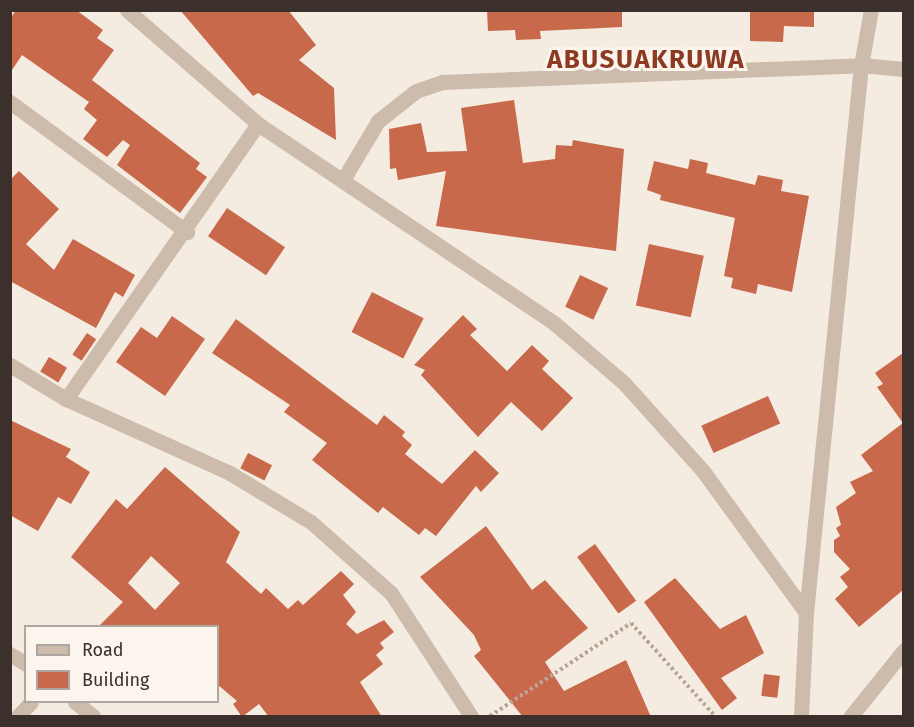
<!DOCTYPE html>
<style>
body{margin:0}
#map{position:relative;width:914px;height:727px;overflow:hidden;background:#f4ebe1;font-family:"Fira Sans",sans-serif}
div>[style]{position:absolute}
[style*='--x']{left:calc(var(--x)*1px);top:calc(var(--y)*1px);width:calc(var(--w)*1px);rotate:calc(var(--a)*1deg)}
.building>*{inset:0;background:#c8694b;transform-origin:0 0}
.path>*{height:4px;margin-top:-2px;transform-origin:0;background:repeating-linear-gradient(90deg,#b9a596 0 3px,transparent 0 6px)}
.minor>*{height:15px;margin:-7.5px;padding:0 7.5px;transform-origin:7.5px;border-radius:7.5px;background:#cdbbac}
span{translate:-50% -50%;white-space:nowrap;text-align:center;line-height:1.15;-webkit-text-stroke:6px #fbf5ee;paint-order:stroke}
.district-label{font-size:26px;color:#8c3b22;font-weight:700;letter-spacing:1.5px}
.frame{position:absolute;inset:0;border:12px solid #3b302b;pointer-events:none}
.legend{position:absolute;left:24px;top:625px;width:195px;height:78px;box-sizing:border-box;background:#fbf5ee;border:2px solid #aea6a0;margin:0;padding:8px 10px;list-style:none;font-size:18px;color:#3b302b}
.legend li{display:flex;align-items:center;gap:12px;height:30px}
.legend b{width:30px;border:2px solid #aea6a0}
</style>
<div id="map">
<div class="building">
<i style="clip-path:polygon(16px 10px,76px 10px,103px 30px,97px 38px,114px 50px,92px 80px,200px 163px,196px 169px,207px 177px,180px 213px,117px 165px,130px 145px,123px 140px,107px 157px,83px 139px,97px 120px,84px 109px,89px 102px,22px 55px,10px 73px,10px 19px)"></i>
<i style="clip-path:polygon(180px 10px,288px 10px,316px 45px,299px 60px,334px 88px,336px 140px,258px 93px,253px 96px)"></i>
<i style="clip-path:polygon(487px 10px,622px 10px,622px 27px,540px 31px,541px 39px,516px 40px,515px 30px,488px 31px)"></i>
<i style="clip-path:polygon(750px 10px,814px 10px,814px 27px,784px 26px,783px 42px,750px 41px)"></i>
<i style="clip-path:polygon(514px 100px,523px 163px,555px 159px,556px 145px,572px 146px,573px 140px,624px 149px,616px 251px,436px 226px,446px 171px,398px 180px,396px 168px,390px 169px,389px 129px,421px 123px,427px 152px,467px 151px,461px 108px)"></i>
<i style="clip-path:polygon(690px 159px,708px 163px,706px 173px,755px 185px,758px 175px,783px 180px,781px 191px,809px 196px,792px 292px,758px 284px,756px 294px,731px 288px,733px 278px,724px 276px,735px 218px,660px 200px,661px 195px,647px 190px,654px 161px,688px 169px)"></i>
<i style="clip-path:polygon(19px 171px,59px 209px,26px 244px,54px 270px,73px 239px,135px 275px,123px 297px,115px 292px,96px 328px,10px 281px,10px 180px)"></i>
<i style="left:227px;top:208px;width:70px;height:34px;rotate:34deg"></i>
<i style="left:649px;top:244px;width:56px;height:63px;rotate:12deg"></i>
<i style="left:580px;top:275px;width:31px;height:35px;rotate:25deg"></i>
<i style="left:372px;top:292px;width:58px;height:45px;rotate:27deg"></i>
<i style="clip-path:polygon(463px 315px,477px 329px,470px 335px,507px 371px,532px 345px,549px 361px,542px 369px,573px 398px,542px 431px,511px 402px,478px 437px,421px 375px,425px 370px,414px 365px)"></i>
<i style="clip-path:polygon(172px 316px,205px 339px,165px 396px,116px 362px,141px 327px,157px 338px)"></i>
<i style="clip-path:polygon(236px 319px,377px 425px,384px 415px,405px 432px,402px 436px,412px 445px,405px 454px,442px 484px,475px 450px,499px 473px,481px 492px,476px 486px,436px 536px,425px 528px,419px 535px,383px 507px,378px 513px,312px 460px,327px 443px,284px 412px,290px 405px,212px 353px)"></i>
<i style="left:87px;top:333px;width:11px;height:26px;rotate:34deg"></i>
<i style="clip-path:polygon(903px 353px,903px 590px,859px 627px,835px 599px,848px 587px,840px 577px,850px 569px,834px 552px,834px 540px,840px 536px,836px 528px,841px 525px,836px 507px,856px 493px,850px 482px,873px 471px,861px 455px,903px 423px,877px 387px,883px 384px,875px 373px)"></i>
<i style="left:49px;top:357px;width:21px;height:17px;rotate:31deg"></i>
<i style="left:768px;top:396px;width:30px;height:73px;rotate:66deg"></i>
<i style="clip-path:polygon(10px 420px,71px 449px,66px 457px,90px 472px,71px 504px,58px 497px,38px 531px,10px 515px)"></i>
<i style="left:248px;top:453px;width:27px;height:17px;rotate:27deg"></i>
<i style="clip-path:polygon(evenodd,165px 467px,240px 532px,226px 562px,261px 594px,266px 588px,288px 609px,298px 600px,303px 605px,341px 571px,354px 584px,343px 595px,356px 612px,346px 624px,357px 634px,384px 620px,394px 632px,380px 643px,384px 648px,376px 655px,383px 664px,360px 682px,382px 717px,269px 717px,259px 704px,242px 717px,233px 704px,237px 701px,218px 685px,218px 627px,98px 627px,123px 602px,71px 557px,116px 499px,127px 509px,165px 467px,151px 556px,180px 583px,155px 610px,128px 583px,151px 556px)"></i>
<i style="clip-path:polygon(486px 526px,532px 590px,545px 580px,588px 628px,545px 662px,564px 691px,626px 660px,651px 717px,523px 717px,474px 656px,481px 650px,474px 635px,420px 577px)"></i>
<i style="left:595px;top:544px;width:70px;height:22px;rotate:54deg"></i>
<i style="clip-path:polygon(675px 578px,720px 629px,746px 615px,764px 653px,721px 678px,737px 698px,722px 710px,644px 602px)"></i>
<i style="left:764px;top:674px;width:16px;height:22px;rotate:7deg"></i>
</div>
<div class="path">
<i style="--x:490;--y:716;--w:169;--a:-33.4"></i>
<i style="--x:631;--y:623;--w:125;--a:47.9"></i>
</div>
<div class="minor">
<i style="--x:127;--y:10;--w:174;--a:41"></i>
<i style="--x:258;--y:124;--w:357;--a:33.9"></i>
<i style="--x:554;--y:323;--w:92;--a:40.6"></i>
<i style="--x:624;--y:383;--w:118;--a:48.1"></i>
<i style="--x:703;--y:471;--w:175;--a:54"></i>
<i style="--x:10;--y:102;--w:220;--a:36.3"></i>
<i style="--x:344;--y:178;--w:66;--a:-59.2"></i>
<i style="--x:378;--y:121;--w:48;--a:-38.3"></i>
<i style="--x:416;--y:91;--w:28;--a:-19"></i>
<i style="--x:442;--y:82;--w:419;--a:-2.3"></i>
<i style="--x:861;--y:65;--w:43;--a:5.3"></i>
<i style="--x:10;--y:365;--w:66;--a:31.3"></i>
<i style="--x:66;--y:399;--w:178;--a:24.3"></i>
<i style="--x:228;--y:472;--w:97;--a:31.1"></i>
<i style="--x:311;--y:522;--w:107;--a:41.6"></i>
<i style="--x:391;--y:593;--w:147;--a:57"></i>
<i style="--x:66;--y:399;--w:335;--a:-55.1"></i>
<i style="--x:10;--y:654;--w:19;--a:32"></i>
<i style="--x:75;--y:702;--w:23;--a:38"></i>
<i style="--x:18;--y:716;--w:19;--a:-47"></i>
<i style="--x:801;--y:716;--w:103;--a:-87.2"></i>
<i style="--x:806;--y:613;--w:551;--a:-84.27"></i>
<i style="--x:861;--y:65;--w:56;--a:-79.7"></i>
<i style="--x:851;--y:716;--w:85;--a:-51.2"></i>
</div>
<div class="district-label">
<span style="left:646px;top:60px">ABUSUAKRUWA</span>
</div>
<div class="frame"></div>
<ul class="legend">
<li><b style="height:8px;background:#cdbbac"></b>Road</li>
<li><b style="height:16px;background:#c8694b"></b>Building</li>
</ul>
</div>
